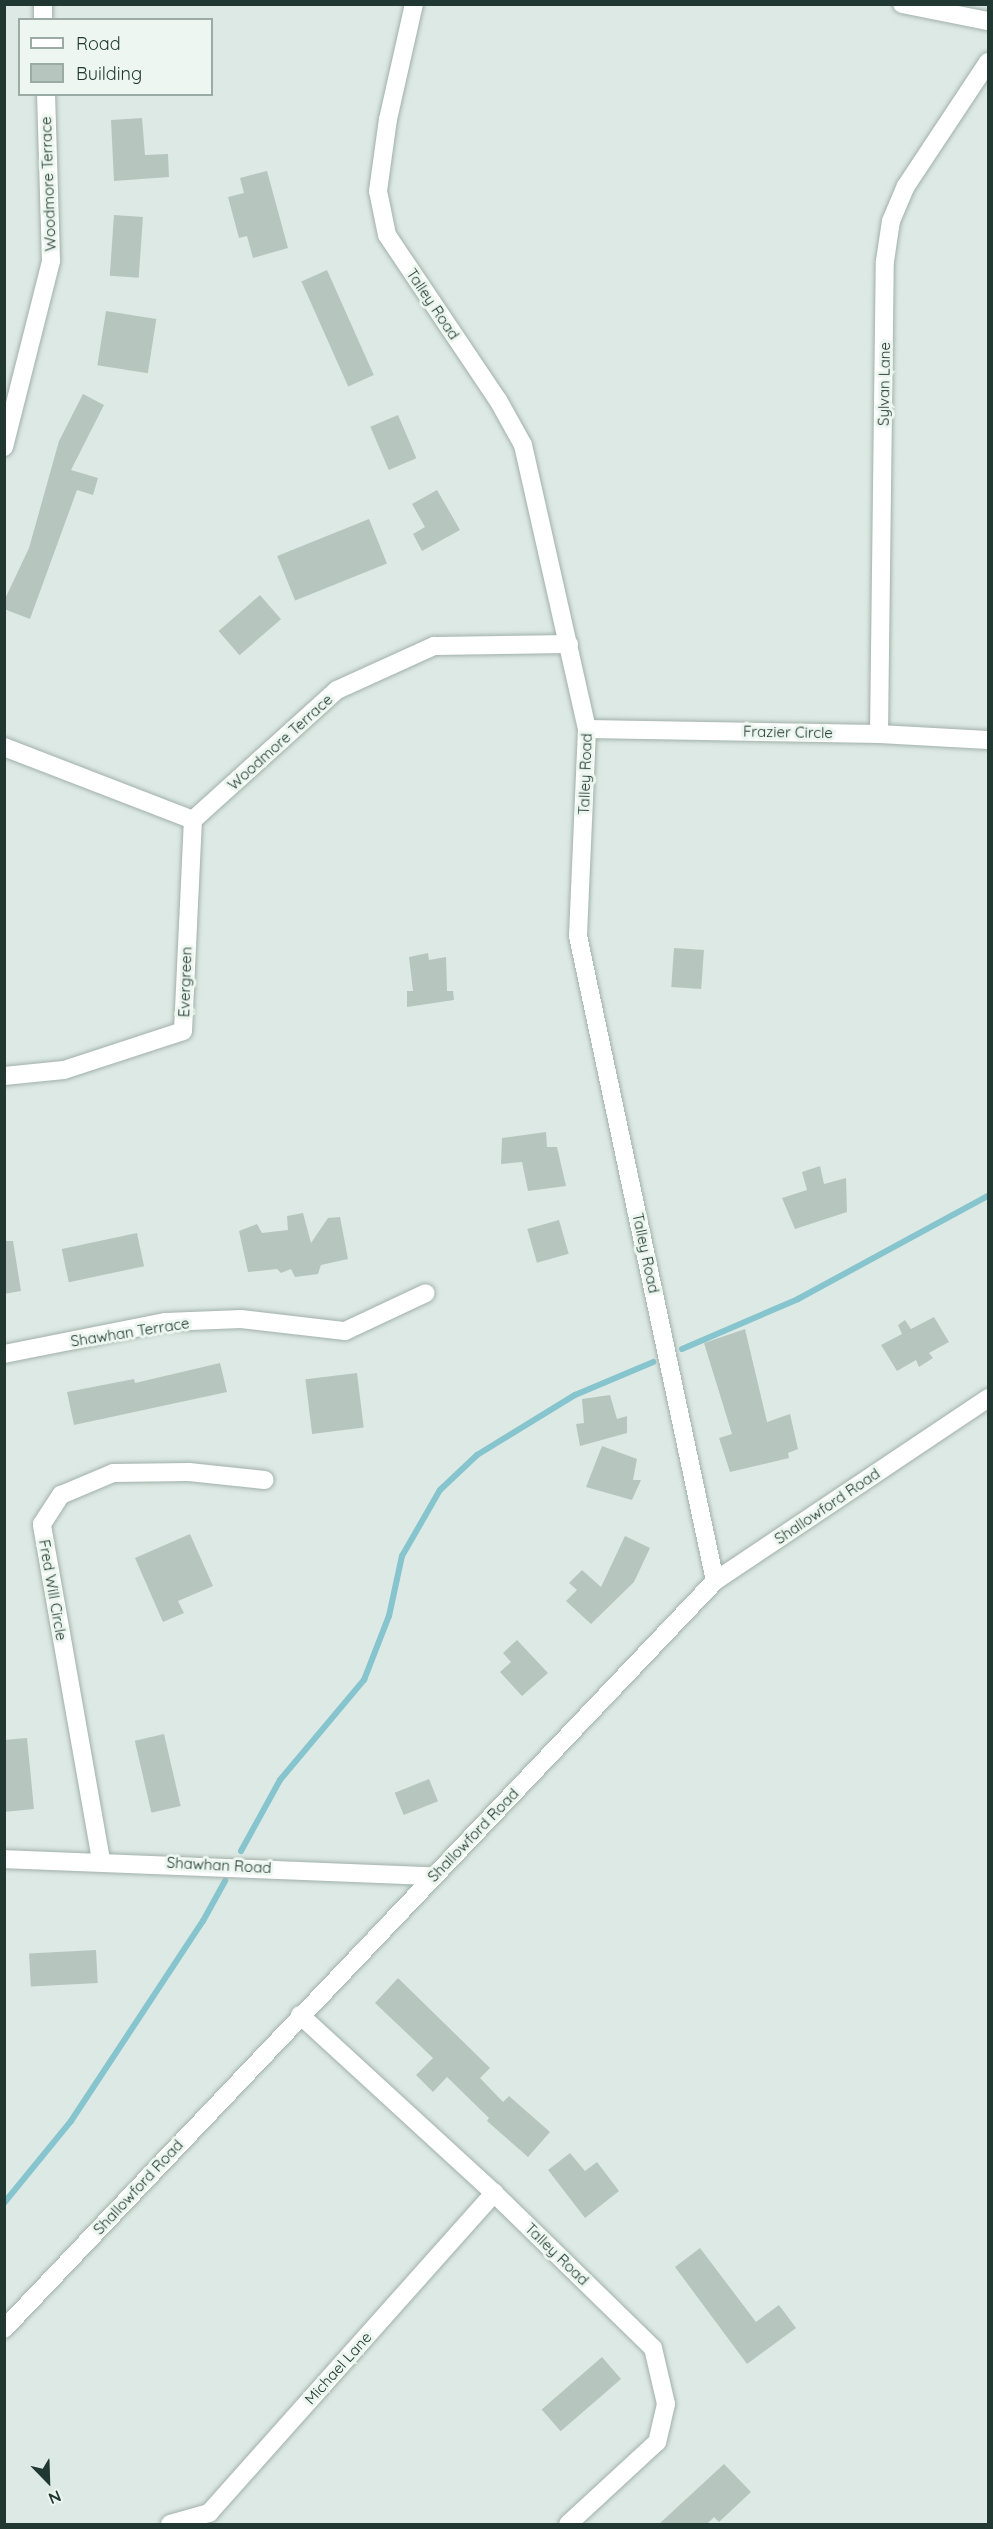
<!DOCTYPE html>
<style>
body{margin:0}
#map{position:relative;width:993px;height:2529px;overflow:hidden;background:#dde9e4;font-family:Quicksand,sans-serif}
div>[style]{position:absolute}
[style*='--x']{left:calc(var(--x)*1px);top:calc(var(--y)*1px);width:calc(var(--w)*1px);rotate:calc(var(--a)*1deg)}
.stream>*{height:6px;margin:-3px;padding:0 3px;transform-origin:3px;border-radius:3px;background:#86c4ce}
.building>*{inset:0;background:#b6c6bf;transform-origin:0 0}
.roads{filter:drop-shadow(0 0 2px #a1b0ab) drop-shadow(0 0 2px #a1b0ab)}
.minor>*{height:18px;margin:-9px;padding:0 9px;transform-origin:9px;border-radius:9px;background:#fff}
span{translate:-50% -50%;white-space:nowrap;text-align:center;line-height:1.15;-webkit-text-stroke:6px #edf6f1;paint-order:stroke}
.street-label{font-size:15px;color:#203831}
.frame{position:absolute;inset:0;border:6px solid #203831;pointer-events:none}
.legend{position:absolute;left:18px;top:18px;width:195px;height:78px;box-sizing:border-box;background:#edf6f1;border:2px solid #9baaa4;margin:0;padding:8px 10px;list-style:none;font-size:18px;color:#203831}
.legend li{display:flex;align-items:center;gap:12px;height:30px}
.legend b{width:30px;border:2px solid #9baaa4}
.north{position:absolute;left:18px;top:2451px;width:60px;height:60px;-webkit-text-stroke:4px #edf6f1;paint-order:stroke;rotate:157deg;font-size:16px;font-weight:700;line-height:24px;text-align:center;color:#203831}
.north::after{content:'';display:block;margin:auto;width:21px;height:27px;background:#203831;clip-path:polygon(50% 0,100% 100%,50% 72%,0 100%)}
</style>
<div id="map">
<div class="stream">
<i style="--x:682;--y:1349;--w:126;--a:-23.3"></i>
<i style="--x:798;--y:1299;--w:216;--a:-28.5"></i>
<i style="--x:241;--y:1851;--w:81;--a:-61.2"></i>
<i style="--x:280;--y:1780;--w:131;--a:-50"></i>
<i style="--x:364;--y:1680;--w:69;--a:-68.7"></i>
<i style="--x:389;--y:1616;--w:61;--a:-77.8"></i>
<i style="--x:402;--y:1556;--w:76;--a:-60.1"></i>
<i style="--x:440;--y:1490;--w:51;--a:-43.4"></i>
<i style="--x:477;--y:1455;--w:115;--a:-31.5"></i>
<i style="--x:575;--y:1395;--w:85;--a:-22.9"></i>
<i style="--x:4;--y:2203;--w:106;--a:-50.7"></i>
<i style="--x:71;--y:2121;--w:240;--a:-56.6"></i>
<i style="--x:203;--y:1921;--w:46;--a:-61.2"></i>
</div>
<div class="building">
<i style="clip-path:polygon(142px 118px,145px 155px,168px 154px,169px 177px,114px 181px,111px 120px)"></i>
<i style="clip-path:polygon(267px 171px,288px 248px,253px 258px,247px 236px,239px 238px,228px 197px,244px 193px,240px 178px)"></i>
<i style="left:114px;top:215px;width:29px;height:61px;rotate:4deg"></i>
<i style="left:327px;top:270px;width:115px;height:28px;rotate:66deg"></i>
<i style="left:106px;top:311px;width:51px;height:55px;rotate:9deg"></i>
<i style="clip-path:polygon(83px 394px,104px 405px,71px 470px,98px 478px,93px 495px,77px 490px,30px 619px,4px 609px,4px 601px,29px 548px,59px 441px)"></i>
<i style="left:398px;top:415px;width:47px;height:30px;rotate:67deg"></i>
<i style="clip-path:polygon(437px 490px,460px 530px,422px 551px,413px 534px,425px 527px,412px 504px)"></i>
<i style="left:369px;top:519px;width:48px;height:99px;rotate:68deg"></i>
<i style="left:260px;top:595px;width:32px;height:55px;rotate:49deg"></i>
<i style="left:674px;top:948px;width:30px;height:39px;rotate:4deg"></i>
<i style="clip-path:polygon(428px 953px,429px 960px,446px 957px,447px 991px,453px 991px,454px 1000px,407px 1007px,407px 991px,413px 991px,409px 957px)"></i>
<i style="clip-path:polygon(546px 1132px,547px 1147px,557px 1147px,566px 1186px,528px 1191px,522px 1162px,501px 1164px,502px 1138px)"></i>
<i style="clip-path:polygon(820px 1166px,824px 1184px,846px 1178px,847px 1212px,795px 1229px,782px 1198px,807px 1190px,802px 1172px)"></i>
<i style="clip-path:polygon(303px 1213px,311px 1243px,328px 1218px,340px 1217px,348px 1259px,321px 1265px,318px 1274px,295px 1277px,291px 1269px,281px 1273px,277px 1269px,248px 1272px,239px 1231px,257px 1224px,262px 1233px,288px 1230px,287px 1216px)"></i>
<i style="left:559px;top:1220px;width:35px;height:33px;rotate:74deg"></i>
<i style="left:137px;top:1233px;width:34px;height:77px;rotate:78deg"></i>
<i style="clip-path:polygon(4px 1241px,13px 1241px,21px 1291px,4px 1294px)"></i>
<i style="clip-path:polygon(934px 1317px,949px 1342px,929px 1353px,933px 1358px,919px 1367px,916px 1360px,897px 1371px,881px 1345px,902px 1334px,898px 1325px,905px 1320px,911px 1329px)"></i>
<i style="clip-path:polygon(745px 1329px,767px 1422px,790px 1414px,798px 1449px,788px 1453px,789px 1458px,730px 1472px,719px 1438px,732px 1434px,704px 1343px)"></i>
<i style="clip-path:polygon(220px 1363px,227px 1392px,74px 1425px,67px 1392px,134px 1379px,135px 1383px)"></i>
<i style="left:357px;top:1373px;width:55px;height:52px;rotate:83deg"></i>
<i style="clip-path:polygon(610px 1395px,617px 1419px,627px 1416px,627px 1433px,580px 1446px,576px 1424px,584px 1423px,582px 1399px)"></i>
<i style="clip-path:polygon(602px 1446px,637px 1459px,633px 1480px,641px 1480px,632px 1500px,586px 1487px)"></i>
<i style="clip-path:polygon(190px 1534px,213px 1586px,178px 1601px,184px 1613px,163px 1622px,135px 1558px)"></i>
<i style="clip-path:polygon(625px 1536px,650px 1548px,634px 1582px,591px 1624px,566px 1601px,577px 1590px,569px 1583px,582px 1570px,601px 1587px)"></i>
<i style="clip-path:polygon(517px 1640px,548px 1673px,522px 1696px,500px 1672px,511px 1662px,503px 1653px)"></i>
<i style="left:164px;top:1734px;width:74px;height:30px;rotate:77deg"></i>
<i style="clip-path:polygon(27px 1738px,34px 1809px,4px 1812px,4px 1740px)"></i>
<i style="left:429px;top:1779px;width:24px;height:37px;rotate:68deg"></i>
<i style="left:96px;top:1950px;width:33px;height:67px;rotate:87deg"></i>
<i style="clip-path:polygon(398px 1978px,490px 2068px,480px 2078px,503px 2102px,509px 2096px,550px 2132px,528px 2157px,487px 2121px,489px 2118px,447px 2077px,433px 2092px,416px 2075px,433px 2058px,375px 2003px)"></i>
<i style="clip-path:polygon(570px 2153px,585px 2171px,597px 2162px,619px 2191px,585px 2218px,548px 2170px)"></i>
<i style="clip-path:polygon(700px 2248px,756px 2322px,779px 2305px,796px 2328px,747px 2364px,675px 2267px)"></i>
<i style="left:602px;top:2357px;width:29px;height:80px;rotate:49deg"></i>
<i style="clip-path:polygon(724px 2464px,751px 2492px,719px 2522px,714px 2517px,707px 2524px,659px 2524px)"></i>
</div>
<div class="roads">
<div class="minor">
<i style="--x:43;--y:4;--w:16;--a:90"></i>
<i style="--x:414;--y:4;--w:118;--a:102.7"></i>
<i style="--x:388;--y:119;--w:73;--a:97.9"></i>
<i style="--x:378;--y:191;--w:45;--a:78.4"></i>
<i style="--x:387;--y:235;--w:199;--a:56.1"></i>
<i style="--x:498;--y:400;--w:51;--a:60.9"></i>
<i style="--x:523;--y:445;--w:291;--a:77.3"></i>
<i style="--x:587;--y:729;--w:207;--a:92.5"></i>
<i style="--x:578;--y:936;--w:659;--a:78.01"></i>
<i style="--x:902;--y:4;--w:88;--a:11.2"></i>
<i style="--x:4;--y:447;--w:192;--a:-75.8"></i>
<i style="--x:51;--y:261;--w:167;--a:-91.7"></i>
<i style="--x:587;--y:729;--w:292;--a:1"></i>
<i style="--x:879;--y:734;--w:109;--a:3.2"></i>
<i style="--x:879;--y:734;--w:473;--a:-89.3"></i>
<i style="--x:885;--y:261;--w:40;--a:-81.5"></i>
<i style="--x:891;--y:221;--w:38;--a:-67"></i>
<i style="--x:906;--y:186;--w:149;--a:-56.5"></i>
<i style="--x:4;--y:747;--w:203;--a:21.1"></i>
<i style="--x:193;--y:820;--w:194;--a:-42.1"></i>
<i style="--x:337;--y:690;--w:107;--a:-24.4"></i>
<i style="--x:434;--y:646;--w:135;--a:-0.8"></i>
<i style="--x:4;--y:1076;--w:60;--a:-5.7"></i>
<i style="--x:64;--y:1070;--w:125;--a:-18.1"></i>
<i style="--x:183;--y:1031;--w:211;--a:-87.3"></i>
<i style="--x:4;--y:1354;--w:165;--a:-11.2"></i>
<i style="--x:166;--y:1322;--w:75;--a:-2.3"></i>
<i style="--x:241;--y:1319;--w:105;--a:6.6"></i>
<i style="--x:345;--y:1331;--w:89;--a:-25.1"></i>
<i style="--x:4;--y:1859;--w:430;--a:2.3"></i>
<i style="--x:101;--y:1860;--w:341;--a:-100"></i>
<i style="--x:42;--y:1524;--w:35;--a:-57"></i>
<i style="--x:61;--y:1495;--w:56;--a:-22.9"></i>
<i style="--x:113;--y:1473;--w:76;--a:-0.8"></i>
<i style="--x:189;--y:1472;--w:76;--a:6"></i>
<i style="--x:300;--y:2015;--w:263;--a:42.5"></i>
<i style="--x:494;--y:2193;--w:222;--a:44.3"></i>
<i style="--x:653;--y:2348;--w:57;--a:76.9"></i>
<i style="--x:666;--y:2404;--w:39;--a:103"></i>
<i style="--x:657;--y:2442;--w:121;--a:137.3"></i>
<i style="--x:4;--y:2329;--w:1032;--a:-46.45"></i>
<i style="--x:715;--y:1581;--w:329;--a:-33.8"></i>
<i style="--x:170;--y:2524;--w:41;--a:-15.8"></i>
<i style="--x:209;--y:2513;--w:429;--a:-48.3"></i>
</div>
</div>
<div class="street-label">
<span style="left:48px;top:184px;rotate:-92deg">Woodmore Terrace</span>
<span style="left:433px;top:304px;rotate:56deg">Talley Road</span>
<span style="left:884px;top:384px;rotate:-89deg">Sylvan Lane</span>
<span style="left:788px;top:732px;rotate:1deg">Frazier Circle</span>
<span style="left:280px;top:742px;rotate:-42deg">Woodmore Terrace</span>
<span style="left:585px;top:774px;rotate:-88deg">Talley Road</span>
<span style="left:185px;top:982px;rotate:-88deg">Evergreen</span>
<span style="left:646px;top:1253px;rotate:78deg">Talley Road</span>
<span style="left:130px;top:1332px;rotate:-9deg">Shawhan Terrace</span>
<span style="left:827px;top:1506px;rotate:-34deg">Shallowford Road</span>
<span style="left:53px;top:1590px;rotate:80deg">Fred Will Circle</span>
<span style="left:473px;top:1835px;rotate:-46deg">Shallowford Road</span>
<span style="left:219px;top:1865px;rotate:3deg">Shawhan Road</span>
<span style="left:138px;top:2187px;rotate:-47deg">Shallowford Road</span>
<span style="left:557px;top:2254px;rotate:44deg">Talley Road</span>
<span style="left:338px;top:2368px;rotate:-48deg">Michael Lane</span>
</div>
<div class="frame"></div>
<ul class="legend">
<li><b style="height:8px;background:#fff"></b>Road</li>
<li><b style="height:16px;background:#b6c6bf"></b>Building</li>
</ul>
<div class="north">N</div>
</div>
